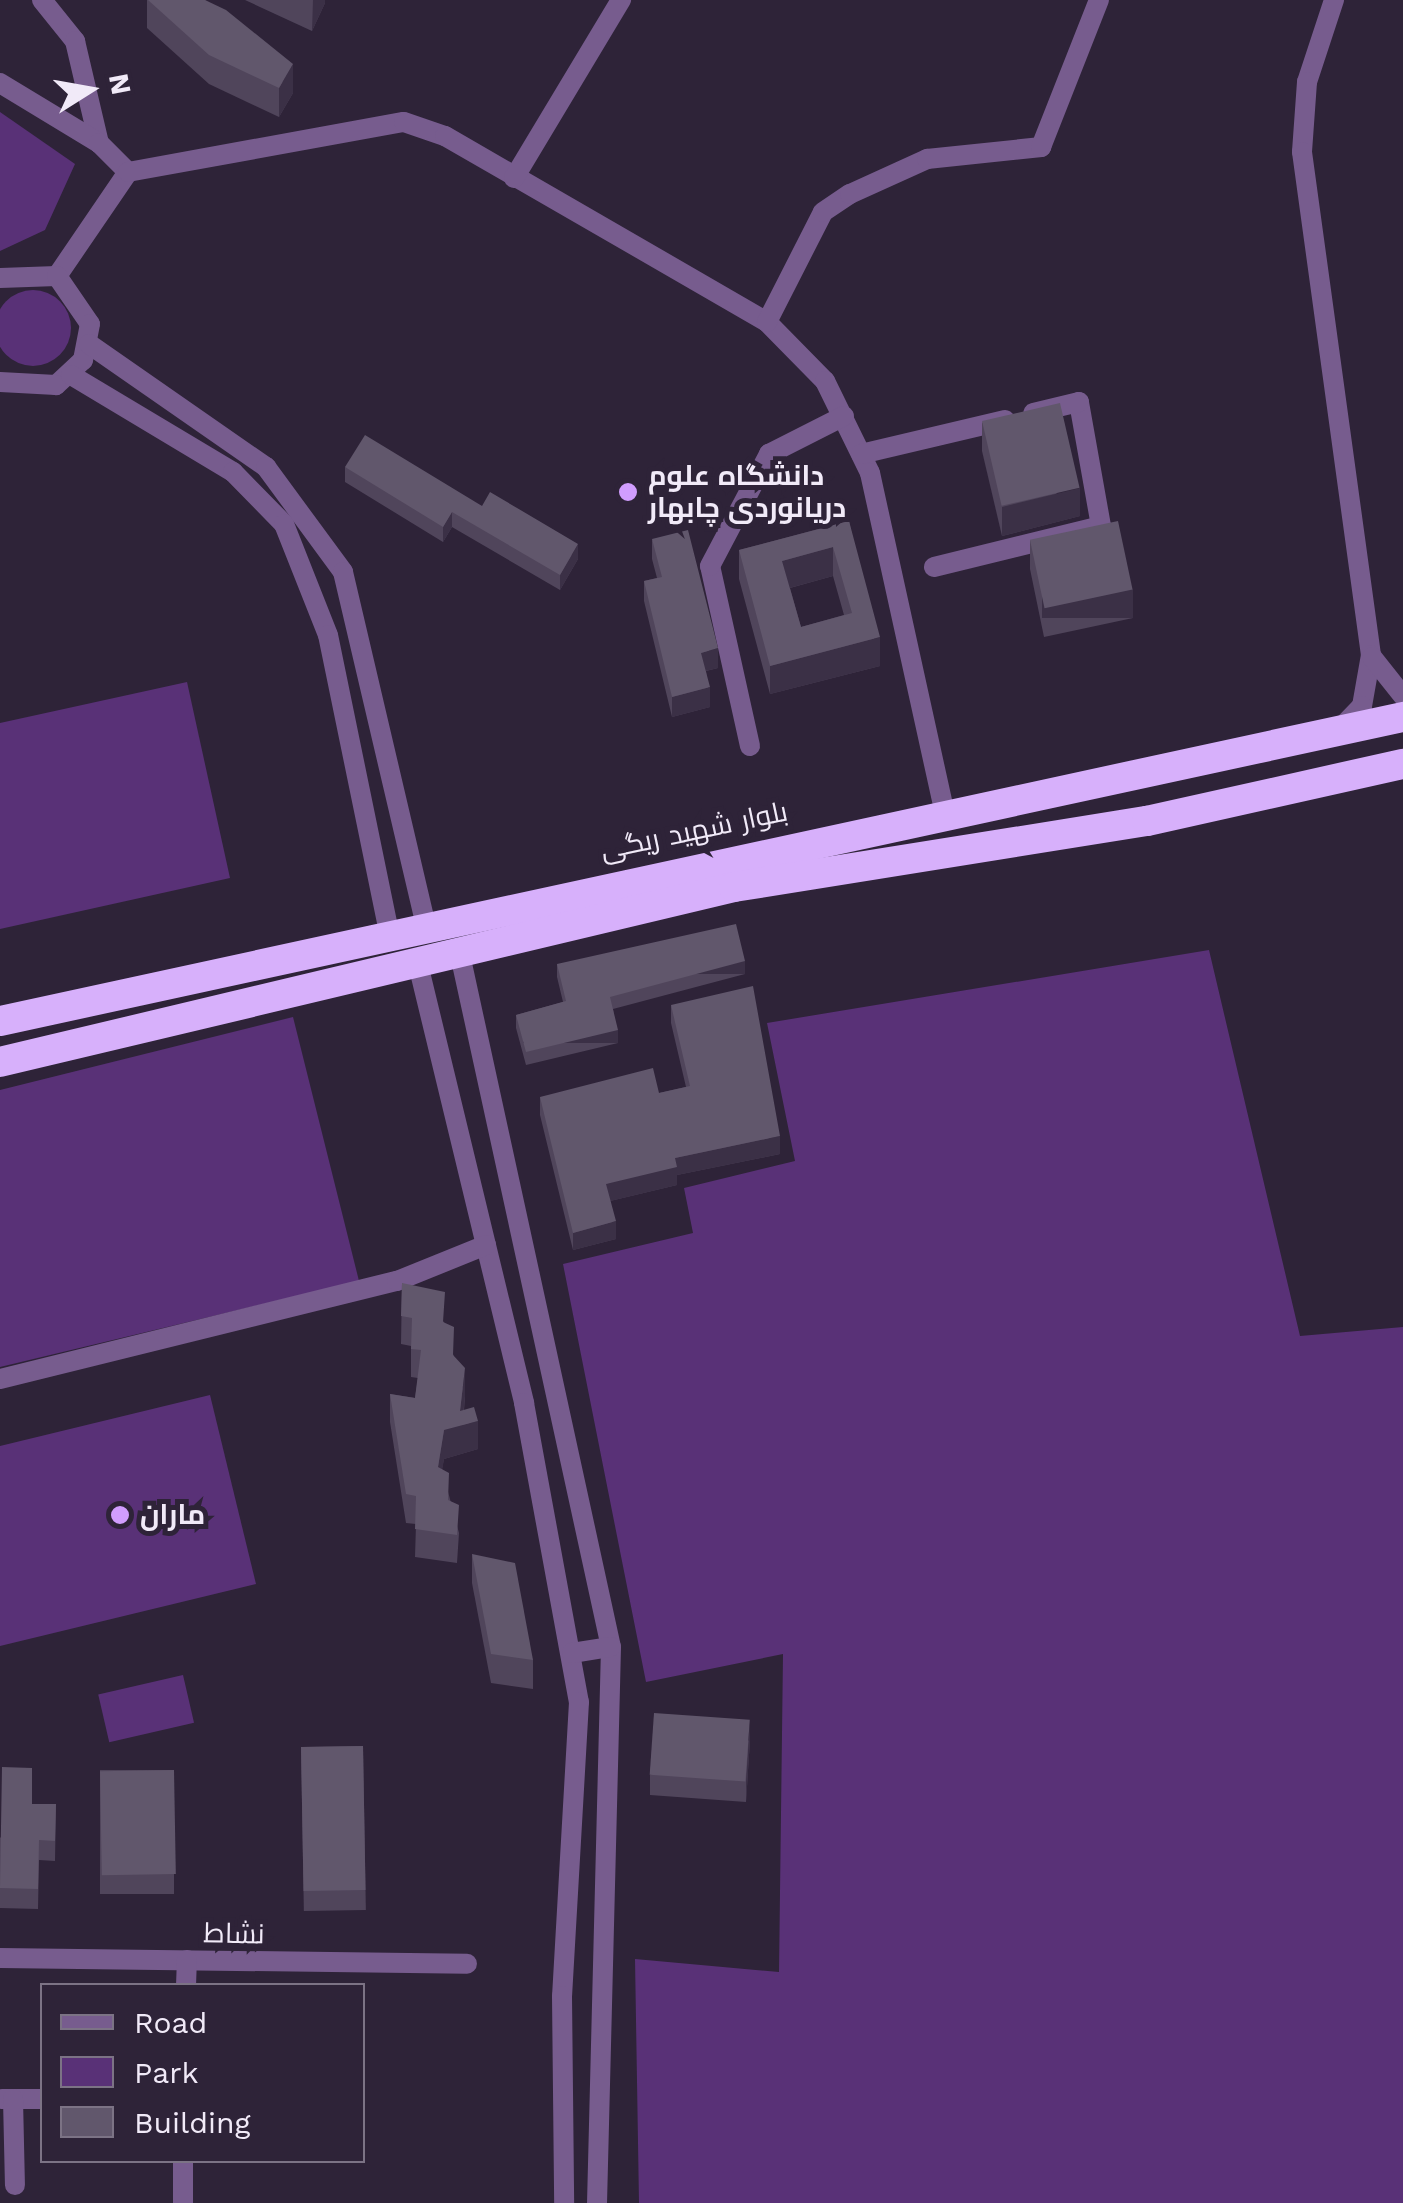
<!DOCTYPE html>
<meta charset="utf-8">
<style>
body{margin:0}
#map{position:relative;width:1403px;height:2203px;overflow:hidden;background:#2e2338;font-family:"Work Sans",Cairo,sans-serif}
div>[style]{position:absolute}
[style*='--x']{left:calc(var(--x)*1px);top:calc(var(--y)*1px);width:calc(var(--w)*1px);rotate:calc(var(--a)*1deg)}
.green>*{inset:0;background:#593177;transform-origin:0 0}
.round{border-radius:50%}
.minor>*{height:20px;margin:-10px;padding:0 10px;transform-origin:10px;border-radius:10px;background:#775c8e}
.highway>*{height:30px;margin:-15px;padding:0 15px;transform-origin:15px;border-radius:15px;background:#d7b0fb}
.wall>*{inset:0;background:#50455b;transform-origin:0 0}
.shaded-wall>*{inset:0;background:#3b3046;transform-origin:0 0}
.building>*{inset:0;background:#61576c;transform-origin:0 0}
.dots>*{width:28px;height:28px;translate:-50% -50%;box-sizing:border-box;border:5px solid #2e2338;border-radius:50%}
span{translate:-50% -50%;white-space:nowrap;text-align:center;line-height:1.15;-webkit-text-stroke:10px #2e2338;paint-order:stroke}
.poi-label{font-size:28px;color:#f1eaf8;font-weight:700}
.left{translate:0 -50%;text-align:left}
.street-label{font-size:28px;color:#f1eaf8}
.legend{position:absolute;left:40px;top:1983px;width:325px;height:180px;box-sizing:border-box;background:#2e2338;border:2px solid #7c7385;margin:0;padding:12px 18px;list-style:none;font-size:30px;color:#f1eaf8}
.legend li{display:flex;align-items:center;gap:20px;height:50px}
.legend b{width:50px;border:2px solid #7c7385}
.north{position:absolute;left:40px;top:40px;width:100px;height:100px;-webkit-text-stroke:8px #2e2338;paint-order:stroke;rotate:79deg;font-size:28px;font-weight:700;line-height:40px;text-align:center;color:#f1eaf8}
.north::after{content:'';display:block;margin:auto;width:35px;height:45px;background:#f1eaf8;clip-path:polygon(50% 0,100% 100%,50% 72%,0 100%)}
</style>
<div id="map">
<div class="green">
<i style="clip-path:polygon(0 112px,75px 164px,45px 230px,0 251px)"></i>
<i class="round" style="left:-5px;top:290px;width:76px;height:76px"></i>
<i style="clip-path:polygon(187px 682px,230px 878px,0 929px,0 723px)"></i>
<i style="clip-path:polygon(1209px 950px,1300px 1336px,1403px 1327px,1403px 2203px,639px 2203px,635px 1959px,779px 1972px,783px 1654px,646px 1682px,563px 1264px,693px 1233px,684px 1188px,795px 1161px,767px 1023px)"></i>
<i style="clip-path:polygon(293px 1017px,359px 1281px,0 1367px,0 1090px)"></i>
<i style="clip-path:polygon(210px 1395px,256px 1584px,0 1646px,0 1446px)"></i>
<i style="left:183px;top:1675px;width:49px;height:87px;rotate:77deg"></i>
</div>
<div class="minor">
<i style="--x:42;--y:0;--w:53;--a:51.2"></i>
<i style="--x:75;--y:41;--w:105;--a:76.8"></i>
<i style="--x:1334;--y:0;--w:86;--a:108.2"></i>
<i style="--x:1307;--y:82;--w:70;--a:94.1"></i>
<i style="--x:1302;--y:152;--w:508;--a:82.19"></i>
<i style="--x:1371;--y:655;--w:52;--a:100"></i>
<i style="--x:1362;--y:706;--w:32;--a:134"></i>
<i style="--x:0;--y:83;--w:116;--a:31.2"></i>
<i style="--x:99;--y:143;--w:41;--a:45"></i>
<i style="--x:128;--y:172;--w:126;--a:124.3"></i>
<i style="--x:128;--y:172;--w:280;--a:-10.3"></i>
<i style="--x:404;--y:122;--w:43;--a:18.9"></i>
<i style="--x:445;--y:136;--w:372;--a:30"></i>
<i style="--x:767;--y:322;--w:83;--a:45.5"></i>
<i style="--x:825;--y:381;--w:102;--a:63.9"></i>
<i style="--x:870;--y:473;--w:348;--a:77.6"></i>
<i style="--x:514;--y:178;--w:208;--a:-59"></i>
<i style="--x:0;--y:278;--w:57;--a:-2"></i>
<i style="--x:57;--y:276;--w:58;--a:55.5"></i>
<i style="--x:90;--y:324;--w:37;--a:101"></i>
<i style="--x:83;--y:360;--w:37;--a:137"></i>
<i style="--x:56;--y:385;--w:56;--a:-176.9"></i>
<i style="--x:767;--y:322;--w:123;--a:-63"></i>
<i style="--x:823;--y:212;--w:32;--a:-34"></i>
<i style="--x:850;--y:194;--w:85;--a:-24.4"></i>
<i style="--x:927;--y:159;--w:115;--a:-6"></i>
<i style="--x:1041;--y:147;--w:158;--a:-68.5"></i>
<i style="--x:89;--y:344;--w:216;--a:34.8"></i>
<i style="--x:266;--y:467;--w:130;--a:53.7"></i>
<i style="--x:343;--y:572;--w:359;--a:76.8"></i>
<i style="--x:71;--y:375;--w:189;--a:30.9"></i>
<i style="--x:233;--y:472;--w:73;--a:45.6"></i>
<i style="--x:284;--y:524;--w:119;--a:68.4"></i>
<i style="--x:328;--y:635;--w:302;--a:78.4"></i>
<i style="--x:861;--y:454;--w:148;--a:-13.3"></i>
<i style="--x:934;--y:567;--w:172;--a:-13.8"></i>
<i style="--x:1101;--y:526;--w:126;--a:-100.1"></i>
<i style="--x:1079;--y:402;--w:47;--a:166.6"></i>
<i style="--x:1372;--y:657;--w:50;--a:51.5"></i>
<i style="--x:750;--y:746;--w:184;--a:-102.5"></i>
<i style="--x:710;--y:566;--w:127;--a:-62.2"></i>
<i style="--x:769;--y:454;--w:84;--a:-26.9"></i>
<i style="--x:459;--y:950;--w:713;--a:77.7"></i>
<i style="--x:611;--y:1647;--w:556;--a:91.44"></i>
<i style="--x:417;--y:960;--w:456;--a:76.4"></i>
<i style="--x:524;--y:1403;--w:304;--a:79.6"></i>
<i style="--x:579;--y:1702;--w:294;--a:93.3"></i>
<i style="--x:562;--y:1996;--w:207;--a:89.4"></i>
<i style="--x:0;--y:1379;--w:409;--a:-13.9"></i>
<i style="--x:397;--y:1281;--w:96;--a:-22"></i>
<i style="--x:572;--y:1653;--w:39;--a:-9"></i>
<i style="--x:0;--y:1958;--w:467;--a:0.7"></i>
<i style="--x:186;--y:1986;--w:26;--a:-88"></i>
<i style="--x:2;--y:2099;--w:40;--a:0"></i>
<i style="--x:13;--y:2099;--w:86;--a:88.7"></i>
<i style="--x:183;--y:2203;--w:43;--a:-90"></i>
</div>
<div class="highway">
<i style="--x:0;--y:1021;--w:1436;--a:-12.23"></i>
<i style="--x:0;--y:1062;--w:755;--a:-13.41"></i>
<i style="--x:734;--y:887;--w:418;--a:-9.1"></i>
<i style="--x:1147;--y:821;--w:262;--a:-12.6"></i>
</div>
<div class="wall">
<i style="clip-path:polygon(147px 0,205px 0,293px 93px,279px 117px,209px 84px,147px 28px)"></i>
<i style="clip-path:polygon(245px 0,325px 0,325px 3px,312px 31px)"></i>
<i style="clip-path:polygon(982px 422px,1080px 516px,1002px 536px,982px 451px)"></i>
<i style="clip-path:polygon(345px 467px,482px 506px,578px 559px,560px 590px,452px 527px,443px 542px,345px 482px)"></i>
<i style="clip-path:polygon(evenodd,849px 521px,880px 666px,770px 694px,739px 579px,739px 550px,849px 521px,833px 576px,844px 615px,801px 627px,790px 588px,833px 576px)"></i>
<i style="clip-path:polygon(652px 539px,718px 668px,706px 671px,710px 707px,672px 717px,644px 601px,644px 581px,657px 578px,652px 559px)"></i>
<i style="clip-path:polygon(1030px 540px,1133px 618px,1044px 637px,1030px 569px)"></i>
<i style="clip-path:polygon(557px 964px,745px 974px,613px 1009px,618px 1043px,526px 1065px,516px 1028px,516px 1015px,563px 1002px,557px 977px)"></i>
<i style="clip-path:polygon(671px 1005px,780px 1154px,677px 1175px,677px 1185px,610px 1201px,616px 1239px,573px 1250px,540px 1115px,540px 1097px,659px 1093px,686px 1087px,671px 1023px)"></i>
<i style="clip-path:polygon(402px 1283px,444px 1322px,465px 1396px,464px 1410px,478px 1449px,444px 1459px,442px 1469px,459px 1533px,457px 1563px,415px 1557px,416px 1524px,406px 1523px,390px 1422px,390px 1394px,415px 1398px,418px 1378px,411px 1377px,411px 1346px,401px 1344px)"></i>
<i style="clip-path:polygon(472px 1554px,533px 1660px,533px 1689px,491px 1683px,472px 1583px)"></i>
<i style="clip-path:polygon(750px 1740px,746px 1802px,650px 1795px,650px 1775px)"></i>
<i style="left:363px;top:1746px;width:164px;height:62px;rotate:89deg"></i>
<i style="left:174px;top:1770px;width:124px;height:74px;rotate:90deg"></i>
<i style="clip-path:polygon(32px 1804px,56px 1804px,55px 1861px,39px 1860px,38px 1909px,0 1908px,0 1838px)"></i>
</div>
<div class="shaded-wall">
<i style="clip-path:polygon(313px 0,325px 0,325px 3px,312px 31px)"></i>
<i style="clip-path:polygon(293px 64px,293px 93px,279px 117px,279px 88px)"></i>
<i style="clip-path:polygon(1080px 488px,1080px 516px,1002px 536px,1002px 507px)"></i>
<i style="clip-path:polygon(452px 512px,452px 527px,443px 542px,443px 527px)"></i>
<i style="clip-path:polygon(578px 544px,578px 559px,560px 590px,560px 575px)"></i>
<i style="clip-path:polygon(833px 547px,833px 576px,782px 590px,782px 561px)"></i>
<i style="left:1133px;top:589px;width:29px;height:91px;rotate:90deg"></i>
<i style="clip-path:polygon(880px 637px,880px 666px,770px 694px,770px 666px)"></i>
<i style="clip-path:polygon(718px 648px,718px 668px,701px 672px,701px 653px)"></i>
<i style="clip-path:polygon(710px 687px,710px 707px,672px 717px,672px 697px)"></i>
<i style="left:745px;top:961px;width:13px;height:140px;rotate:90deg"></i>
<i style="left:618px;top:1030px;width:13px;height:95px;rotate:90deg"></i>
<i style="clip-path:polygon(780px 1136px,780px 1154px,677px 1175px,677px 1185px,606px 1202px,606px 1184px,675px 1158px)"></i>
<i style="clip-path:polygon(616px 1221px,616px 1239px,573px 1250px,573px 1233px)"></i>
<i style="clip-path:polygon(465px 1368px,465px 1396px,462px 1425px,478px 1421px,478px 1449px,444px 1459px,438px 1496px,438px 1467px,444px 1430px,460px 1411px)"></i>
<i style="clip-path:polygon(750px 1720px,750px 1740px,746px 1802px,746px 1782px)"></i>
</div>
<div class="building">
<i style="clip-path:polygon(148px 0,205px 0,226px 10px,293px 64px,279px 88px,209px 55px)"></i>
<i style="left:1060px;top:403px;width:87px;height:80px;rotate:77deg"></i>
<i style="clip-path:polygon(365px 435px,482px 506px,490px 492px,578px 544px,560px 575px,452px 512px,443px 527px,345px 467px)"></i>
<i style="clip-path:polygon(evenodd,849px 521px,880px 637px,770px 666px,739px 550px,849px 521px,833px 547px,852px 613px,801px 627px,782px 561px,833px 547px)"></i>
<i style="left:1118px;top:521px;width:70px;height:90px;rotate:78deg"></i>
<i style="clip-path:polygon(688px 530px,718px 648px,701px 653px,710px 687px,672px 697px,644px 581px,662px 577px,652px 539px)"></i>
<i style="clip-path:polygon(736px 924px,745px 961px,610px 997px,618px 1030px,526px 1052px,516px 1015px,566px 1001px,557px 964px)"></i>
<i style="clip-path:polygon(753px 986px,780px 1136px,675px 1158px,677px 1167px,606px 1184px,616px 1221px,573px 1233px,540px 1097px,653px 1068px,659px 1093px,690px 1086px,671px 1005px)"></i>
<i style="clip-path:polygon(402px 1283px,445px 1292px,443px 1322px,454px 1327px,453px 1355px,465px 1368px,460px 1411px,474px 1407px,478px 1421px,444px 1430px,438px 1467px,449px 1473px,448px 1500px,459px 1505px,457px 1535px,415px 1529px,416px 1496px,406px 1494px,390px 1394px,415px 1398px,421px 1350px,411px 1349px,412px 1318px,401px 1316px)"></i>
<i style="clip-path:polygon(472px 1554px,515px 1563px,533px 1660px,491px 1654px)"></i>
<i style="left:654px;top:1713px;width:96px;height:62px;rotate:4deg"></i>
<i style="left:363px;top:1746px;width:144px;height:62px;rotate:89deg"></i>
<i style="clip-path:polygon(2px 1767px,32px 1768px,32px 1804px,56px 1804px,55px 1841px,39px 1840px,38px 1889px,0 1888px)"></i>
<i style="left:174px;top:1770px;width:104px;height:74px;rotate:89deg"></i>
</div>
<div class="dots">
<i style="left:628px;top:492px;background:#d19dfe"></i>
<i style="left:120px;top:1515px;background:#d19dfe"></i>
</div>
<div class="poi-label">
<span class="left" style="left:648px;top:492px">دانشگاه علوم<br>دریانوردی چابهار</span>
<span class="left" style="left:140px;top:1515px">ماران</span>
</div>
<div class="street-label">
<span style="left:694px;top:831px;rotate:-12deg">بلوار شهید ریگی</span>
<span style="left:234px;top:1934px;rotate:1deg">نشاط</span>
</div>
<ul class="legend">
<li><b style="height:12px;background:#775c8e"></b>Road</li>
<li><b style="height:28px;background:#593177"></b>Park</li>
<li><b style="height:28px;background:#61576c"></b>Building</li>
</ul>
<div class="north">N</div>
</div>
